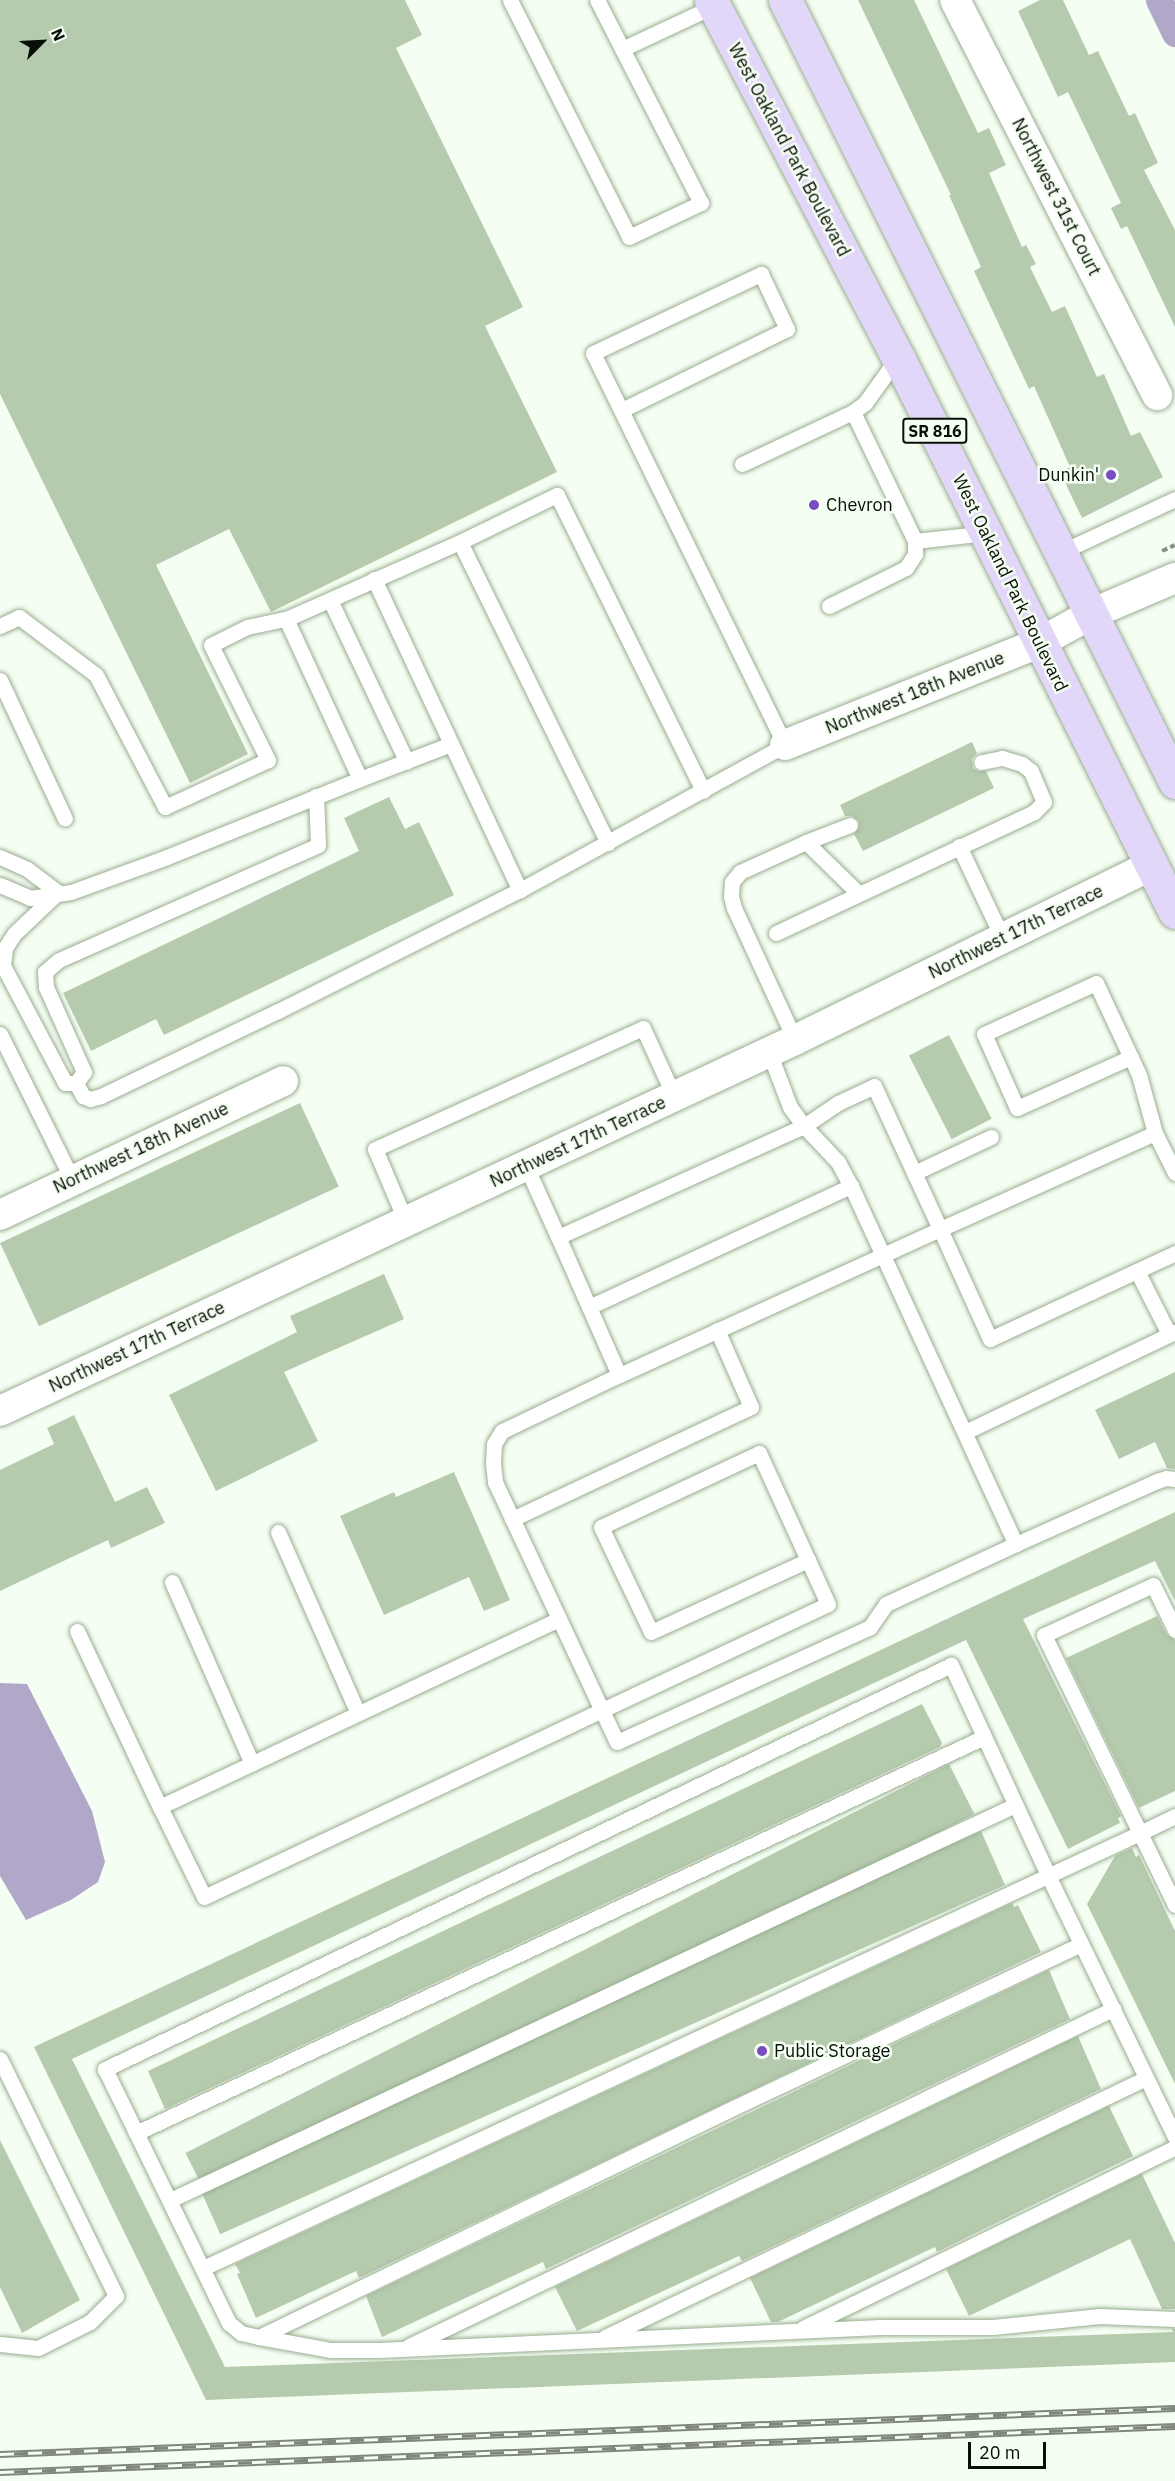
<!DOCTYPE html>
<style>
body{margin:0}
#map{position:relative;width:1175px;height:2481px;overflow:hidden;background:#f5fef2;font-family:"IBM Plex Sans",sans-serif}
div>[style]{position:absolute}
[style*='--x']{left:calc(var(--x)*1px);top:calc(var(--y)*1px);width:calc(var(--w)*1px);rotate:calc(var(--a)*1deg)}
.water>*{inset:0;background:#b1a7c9}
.canal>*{height:27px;margin:-13.5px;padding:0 13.5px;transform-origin:13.5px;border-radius:13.5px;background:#b1a7c9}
.building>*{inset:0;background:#b6cbae;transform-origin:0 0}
.path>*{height:4px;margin-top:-2px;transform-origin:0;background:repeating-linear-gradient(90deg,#889086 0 6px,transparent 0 9px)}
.roads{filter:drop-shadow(0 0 2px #98ad91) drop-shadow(0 0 2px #98ad91)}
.service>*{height:15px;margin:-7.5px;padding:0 7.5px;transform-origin:7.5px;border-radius:7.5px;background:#fff}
.minor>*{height:30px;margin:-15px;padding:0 15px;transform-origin:15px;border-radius:15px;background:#fff}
.primary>*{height:33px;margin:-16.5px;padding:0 16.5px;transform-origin:16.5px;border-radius:16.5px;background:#e2d7f9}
.rail>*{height:7px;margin-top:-3.5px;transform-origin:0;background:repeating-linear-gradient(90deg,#f5fef2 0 14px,#7f877c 0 28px);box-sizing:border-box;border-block:2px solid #7f877c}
.dots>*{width:16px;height:16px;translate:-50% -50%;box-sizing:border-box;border:3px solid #f5fef2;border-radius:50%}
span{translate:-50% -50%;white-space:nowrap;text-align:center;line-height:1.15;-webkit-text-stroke:5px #f5fef2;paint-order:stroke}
.shield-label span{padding:2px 4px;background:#f5fef2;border:2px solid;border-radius:4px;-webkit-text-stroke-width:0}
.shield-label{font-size:16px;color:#080f06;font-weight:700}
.street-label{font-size:18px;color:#080f06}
.poi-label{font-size:18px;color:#080f06}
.right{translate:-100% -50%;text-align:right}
.left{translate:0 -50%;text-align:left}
.north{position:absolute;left:12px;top:12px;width:60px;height:60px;-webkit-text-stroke:4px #f5fef2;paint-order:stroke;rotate:66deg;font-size:16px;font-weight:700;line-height:24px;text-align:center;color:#080f06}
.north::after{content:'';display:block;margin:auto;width:21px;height:27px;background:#080f06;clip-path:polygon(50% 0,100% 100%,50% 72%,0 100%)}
.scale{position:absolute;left:968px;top:2442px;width:78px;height:27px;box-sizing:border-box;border:3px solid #080f06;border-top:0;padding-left:8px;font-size:18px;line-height:21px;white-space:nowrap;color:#080f06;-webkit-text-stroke:4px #f5fef2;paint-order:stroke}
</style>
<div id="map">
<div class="water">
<i style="clip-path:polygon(0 1683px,27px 1684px,92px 1811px,105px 1862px,98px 1882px,71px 1900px,26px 1920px,0 1876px)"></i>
</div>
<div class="canal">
<i style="--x:1159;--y:0;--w:37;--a:64"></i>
</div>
<div class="building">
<i style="clip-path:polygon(0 0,405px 0,422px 35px,396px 48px,523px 307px,485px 326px,557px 472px,271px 612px,229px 529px,156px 565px,248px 754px,190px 783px,0 394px)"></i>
<i style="clip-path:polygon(858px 0,914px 0,978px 133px,989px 128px,1006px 165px,989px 173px,1022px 247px,1026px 245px,1036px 264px,1030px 267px,1052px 312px,1065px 306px,1097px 377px,1104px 374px,1131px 436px,1140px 432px,1163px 477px,1082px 518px,1060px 472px,1070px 467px,1034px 386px,1029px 389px,974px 271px,981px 267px,949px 195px,951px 195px)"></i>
<i style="clip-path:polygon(1040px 0,1063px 0,1089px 55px,1098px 51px,1129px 116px,1135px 113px,1158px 163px,1144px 170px,1175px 230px,1175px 327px,1127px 226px,1121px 229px,1111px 208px,1121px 203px,1068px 92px,1058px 97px,1018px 11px)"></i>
<i style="clip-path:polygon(972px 742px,977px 753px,972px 759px,973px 768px,978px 771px,986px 771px,994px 788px,863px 851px,854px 834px,859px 827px,859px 821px,852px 816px,845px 816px,840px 805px)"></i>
<i style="clip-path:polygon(389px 797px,405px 829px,419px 822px,454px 895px,164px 1035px,156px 1019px,91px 1051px,63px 993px,359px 851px,344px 818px)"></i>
<i style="left:949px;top:1035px;width:94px;height:45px;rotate:63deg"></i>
<i style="left:300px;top:1103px;width:92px;height:331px;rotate:65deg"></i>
<i style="clip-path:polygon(384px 1274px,404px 1319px,284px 1372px,318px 1441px,216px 1491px,169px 1395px,297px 1332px,290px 1316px)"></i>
<i style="clip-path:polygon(1175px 1372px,1175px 1469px,1167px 1468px,1155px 1442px,1119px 1459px,1095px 1410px)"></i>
<i style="clip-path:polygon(74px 1415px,115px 1502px,147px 1487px,165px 1523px,111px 1548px,108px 1540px,0 1591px,0 1470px,54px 1444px,47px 1428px)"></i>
<i style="clip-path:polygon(454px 1472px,510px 1600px,484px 1611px,469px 1577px,384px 1615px,340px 1516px,394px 1492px,396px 1497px)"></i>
<i style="clip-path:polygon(1175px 1512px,1175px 1601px,1155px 1561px,1023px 1619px,1121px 1816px,1118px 1818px,1120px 1823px,1068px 1849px,966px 1640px,72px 2059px,225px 2367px,1173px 2332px,1172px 2329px,1175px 2329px,1175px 2362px,206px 2400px,34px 2047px)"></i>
<i style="clip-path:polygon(1157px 1616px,1167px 1635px,1175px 1640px,1175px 1791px,1139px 1808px,1066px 1658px)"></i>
<i style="clip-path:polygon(922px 1704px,942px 1743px,940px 1747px,165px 2109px,148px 2071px)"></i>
<i style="left:949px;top:1764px;width:56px;height:857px;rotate:63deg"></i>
<i style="left:981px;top:1831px;width:59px;height:859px;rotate:66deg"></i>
<i style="clip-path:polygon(1132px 1848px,1136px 1857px,1139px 1855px,1175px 1931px,1175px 2084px,1087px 1904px,1115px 1856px)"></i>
<i style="clip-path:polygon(1012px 1903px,1014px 1907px,1018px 1905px,1041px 1952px,359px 2278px,356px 2271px,256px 2318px,237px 2274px,240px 2273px,235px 2264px)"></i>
<i style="clip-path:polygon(1049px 1970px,1070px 2019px,546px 2269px,543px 2262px,382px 2337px,366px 2296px)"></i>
<i style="clip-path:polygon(1078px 2036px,1101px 2089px,742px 2261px,739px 2256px,577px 2331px,555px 2287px)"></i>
<i style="clip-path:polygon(1109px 2106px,1133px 2156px,937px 2252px,935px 2247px,778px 2322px,771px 2322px,750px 2278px)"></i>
<i style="clip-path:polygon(0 2140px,80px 2300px,22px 2333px,0 2287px)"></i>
<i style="clip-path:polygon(1142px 2174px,1175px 2243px,1175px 2309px,1162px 2309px,1130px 2239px,969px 2316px,946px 2269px)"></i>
</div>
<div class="path">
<i style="--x:1162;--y:551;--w:14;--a:-25"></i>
</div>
<div class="roads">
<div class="service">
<i style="--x:510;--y:0;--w:265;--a:63.3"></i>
<i style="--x:629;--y:237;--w:80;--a:-25.3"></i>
<i style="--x:701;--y:203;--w:228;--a:-117.1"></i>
<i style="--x:622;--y:49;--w:102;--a:-25.1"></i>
<i style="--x:853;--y:412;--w:143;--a:64.3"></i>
<i style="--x:915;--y:541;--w:71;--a:-6.4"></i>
<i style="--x:742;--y:464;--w:123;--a:-25.1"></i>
<i style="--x:853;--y:412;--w:15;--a:-37"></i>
<i style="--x:865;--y:403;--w:57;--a:-54.3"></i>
<i style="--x:1061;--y:552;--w:126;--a:-24.9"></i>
<i style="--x:374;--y:579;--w:344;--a:64.9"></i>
<i style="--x:520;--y:890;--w:302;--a:-28.7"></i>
<i style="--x:785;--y:745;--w:436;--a:-116.1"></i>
<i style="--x:593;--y:353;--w:186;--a:-25.2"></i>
<i style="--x:761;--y:274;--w:61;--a:64.7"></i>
<i style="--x:787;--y:329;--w:184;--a:153.9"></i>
<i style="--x:330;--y:600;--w:179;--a:64.6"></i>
<i style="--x:829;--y:606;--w:86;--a:-26.3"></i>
<i style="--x:906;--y:568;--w:17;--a:-57"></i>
<i style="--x:915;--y:554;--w:13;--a:-90"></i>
<i style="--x:0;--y:626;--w:21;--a:-25"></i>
<i style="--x:19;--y:617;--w:96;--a:37"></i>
<i style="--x:96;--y:675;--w:149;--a:62.4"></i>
<i style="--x:165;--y:807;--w:113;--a:-24.5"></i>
<i style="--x:268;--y:760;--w:128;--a:-116.4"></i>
<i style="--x:211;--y:645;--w:40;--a:-26.6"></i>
<i style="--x:247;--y:627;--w:40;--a:-12"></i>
<i style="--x:0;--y:680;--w:153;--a:64.9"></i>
<i style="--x:451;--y:744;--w:97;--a:159"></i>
<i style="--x:360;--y:779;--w:176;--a:-114.8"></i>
<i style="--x:286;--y:619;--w:190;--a:-23.9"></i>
<i style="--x:806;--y:842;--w:47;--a:-21.1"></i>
<i style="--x:608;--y:843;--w:335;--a:-116.2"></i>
<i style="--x:460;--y:542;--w:108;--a:-25.9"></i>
<i style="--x:557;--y:495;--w:330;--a:63.7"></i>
<i style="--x:959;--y:846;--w:103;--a:64.7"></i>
<i style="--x:0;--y:857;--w:30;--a:24"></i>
<i style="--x:27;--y:869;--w:39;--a:37"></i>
<i style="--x:0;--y:885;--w:33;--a:23"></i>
<i style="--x:30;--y:898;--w:41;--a:-8.3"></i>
<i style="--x:71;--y:892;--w:102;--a:-20"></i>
<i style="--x:167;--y:857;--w:208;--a:-22"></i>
<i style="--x:776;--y:933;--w:285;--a:-25.1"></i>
<i style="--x:1034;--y:812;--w:14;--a:-45"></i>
<i style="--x:1044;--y:802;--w:34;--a:-113"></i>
<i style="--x:1031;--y:771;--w:11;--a:-142"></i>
<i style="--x:1022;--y:764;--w:21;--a:-163"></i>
<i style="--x:1002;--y:758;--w:21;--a:169"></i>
<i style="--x:0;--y:960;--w:139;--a:62.1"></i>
<i style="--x:65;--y:1083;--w:11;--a:0"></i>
<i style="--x:76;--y:1083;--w:14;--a:-54"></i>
<i style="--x:84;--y:1072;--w:93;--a:-114.1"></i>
<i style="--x:46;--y:987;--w:15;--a:-94"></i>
<i style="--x:45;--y:972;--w:18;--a:-41"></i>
<i style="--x:59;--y:960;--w:283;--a:-23.9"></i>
<i style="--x:318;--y:845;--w:49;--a:-92.3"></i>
<i style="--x:3;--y:965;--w:17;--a:-83"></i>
<i style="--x:5;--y:948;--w:17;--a:-57"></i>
<i style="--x:14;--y:934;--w:58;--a:-43.6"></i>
<i style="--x:0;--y:1034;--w:164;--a:63.6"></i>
<i style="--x:795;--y:1040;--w:145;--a:-114.8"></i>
<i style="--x:734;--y:908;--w:12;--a:-104"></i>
<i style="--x:731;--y:896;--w:14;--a:-86"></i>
<i style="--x:732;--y:882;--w:13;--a:-51"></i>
<i style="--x:740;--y:872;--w:72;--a:-24.4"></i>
<i style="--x:806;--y:842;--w:73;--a:44.4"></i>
<i style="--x:769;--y:1052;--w:59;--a:69.1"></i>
<i style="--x:790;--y:1107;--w:24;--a:54"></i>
<i style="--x:804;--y:1126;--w:50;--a:46.6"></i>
<i style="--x:838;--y:1162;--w:27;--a:62"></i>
<i style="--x:851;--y:1186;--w:394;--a:65.3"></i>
<i style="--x:1016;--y:1544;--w:154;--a:-24.1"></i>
<i style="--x:1157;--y:1481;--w:9;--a:-18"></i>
<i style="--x:1166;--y:1478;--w:9;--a:6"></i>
<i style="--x:1131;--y:1057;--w:125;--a:155.9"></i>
<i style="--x:1017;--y:1108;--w:81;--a:-114"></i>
<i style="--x:984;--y:1034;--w:123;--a:-24.5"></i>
<i style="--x:1096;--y:983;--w:102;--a:64.9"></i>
<i style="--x:1139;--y:1075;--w:60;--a:74.6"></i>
<i style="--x:1155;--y:1133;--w:45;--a:63.4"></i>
<i style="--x:76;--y:1083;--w:15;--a:62"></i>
<i style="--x:83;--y:1096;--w:8;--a:23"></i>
<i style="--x:90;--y:1099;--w:11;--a:-15"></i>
<i style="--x:101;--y:1096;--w:196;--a:-25.7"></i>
<i style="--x:278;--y:1011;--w:271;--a:-26.6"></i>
<i style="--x:1155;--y:1133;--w:235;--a:155.9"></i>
<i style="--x:940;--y:1229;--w:121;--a:65.6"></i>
<i style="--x:990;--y:1339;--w:204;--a:-24.9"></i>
<i style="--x:526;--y:1166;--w:78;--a:65.7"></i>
<i style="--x:558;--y:1237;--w:270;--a:-24.3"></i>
<i style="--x:804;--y:1126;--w:41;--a:-34.1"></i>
<i style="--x:838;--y:1103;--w:40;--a:-25"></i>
<i style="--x:874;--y:1086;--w:157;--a:65.2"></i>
<i style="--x:940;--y:1229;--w:353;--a:155.5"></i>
<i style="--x:619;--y:1375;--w:151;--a:-113.8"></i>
<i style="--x:914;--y:1173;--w:85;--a:-25.1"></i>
<i style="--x:406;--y:1222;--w:79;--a:-113"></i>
<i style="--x:375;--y:1149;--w:294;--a:-24.3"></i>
<i style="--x:643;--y:1028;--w:75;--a:65.5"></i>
<i style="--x:1137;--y:1271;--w:71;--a:63.1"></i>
<i style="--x:589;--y:1307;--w:289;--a:-24.8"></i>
<i style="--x:619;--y:1375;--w:130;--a:154.4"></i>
<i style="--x:502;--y:1431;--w:15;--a:122"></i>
<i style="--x:494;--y:1444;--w:19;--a:93"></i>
<i style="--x:493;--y:1463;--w:19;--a:84"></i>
<i style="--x:495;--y:1482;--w:287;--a:64.9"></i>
<i style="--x:617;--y:1742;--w:278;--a:-24.4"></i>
<i style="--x:870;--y:1627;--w:28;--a:-55"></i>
<i style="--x:886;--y:1604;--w:143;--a:-24.8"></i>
<i style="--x:965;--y:1432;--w:233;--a:-25.5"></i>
<i style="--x:512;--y:1519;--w:264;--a:-25.1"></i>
<i style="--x:751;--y:1407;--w:84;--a:-113.8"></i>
<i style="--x:278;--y:1532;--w:198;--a:66.2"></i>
<i style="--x:172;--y:1582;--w:198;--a:66.2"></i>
<i style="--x:559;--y:1619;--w:441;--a:154.8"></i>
<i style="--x:160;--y:1807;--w:100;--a:63.9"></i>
<i style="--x:204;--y:1897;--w:689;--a:-25.15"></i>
<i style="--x:828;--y:1604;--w:48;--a:-114.4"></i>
<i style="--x:808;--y:1560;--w:118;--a:-114.6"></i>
<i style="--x:759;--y:1453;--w:174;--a:154.9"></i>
<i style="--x:601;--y:1527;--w:116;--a:64.5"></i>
<i style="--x:651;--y:1632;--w:173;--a:-24.6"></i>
<i style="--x:77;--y:1631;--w:195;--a:64.8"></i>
<i style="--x:1175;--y:1816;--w:39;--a:154"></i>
<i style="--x:1140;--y:1833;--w:80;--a:64.1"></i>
<i style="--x:0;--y:2059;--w:264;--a:63.9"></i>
<i style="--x:116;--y:2296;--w:37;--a:135"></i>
<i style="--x:90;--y:2322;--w:58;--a:153.4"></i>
<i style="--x:38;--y:2348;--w:38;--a:-174"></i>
<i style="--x:136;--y:2133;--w:936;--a:-25.03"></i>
<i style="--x:1175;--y:2137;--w:289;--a:-115.9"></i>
<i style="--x:1049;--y:1877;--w:234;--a:-114.8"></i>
<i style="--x:951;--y:1665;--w:938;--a:154.47"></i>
<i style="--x:105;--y:2069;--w:283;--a:64"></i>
<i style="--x:229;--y:2323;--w:16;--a:40"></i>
<i style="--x:241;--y:2333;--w:18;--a:13"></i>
<i style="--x:259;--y:2337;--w:72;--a:10.4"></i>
<i style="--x:330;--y:2350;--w:49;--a:0"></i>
<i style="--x:379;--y:2350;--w:502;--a:-2.63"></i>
<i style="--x:880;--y:2327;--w:113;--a:0"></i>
<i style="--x:993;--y:2327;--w:107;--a:-5.9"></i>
<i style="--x:1099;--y:2316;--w:76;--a:2.3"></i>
<i style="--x:170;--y:2200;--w:933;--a:-25.05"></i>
<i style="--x:203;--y:2268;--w:1033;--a:-24.9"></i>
<i style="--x:1140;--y:1833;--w:220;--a:-115.9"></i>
<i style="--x:1044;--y:1635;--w:120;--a:-24.6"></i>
<i style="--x:1153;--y:1585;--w:50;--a:63.9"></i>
<i style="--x:803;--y:2328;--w:414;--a:-25.9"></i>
<i style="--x:259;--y:2337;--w:526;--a:-25.79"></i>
<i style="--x:733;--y:2108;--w:385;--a:-25.2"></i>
<i style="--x:605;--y:2337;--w:600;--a:-25.58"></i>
<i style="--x:409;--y:2346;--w:781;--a:-25.58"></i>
</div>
<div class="minor">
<i style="--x:955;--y:0;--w:444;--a:62.9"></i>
<i style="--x:785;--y:745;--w:274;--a:-21.9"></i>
<i style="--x:1039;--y:643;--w:60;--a:-29.1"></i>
<i style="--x:1091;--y:614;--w:91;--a:-23.2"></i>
<i style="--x:0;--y:1215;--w:313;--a:-25.3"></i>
<i style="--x:0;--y:1411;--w:877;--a:-25.02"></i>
<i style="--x:795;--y:1040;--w:398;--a:-26.1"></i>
</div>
<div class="primary">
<i style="--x:711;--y:0;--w:403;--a:62.4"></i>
<i style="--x:898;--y:357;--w:620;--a:63.48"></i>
<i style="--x:785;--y:0;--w:874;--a:63.49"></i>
</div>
</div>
<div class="rail">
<i style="--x:0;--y:2454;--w:1176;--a:-2.24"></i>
<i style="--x:0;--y:2472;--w:1176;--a:-2.24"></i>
</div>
<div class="dots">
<i style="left:1111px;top:475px;background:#7b4bc3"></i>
<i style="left:814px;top:505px;background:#7b4bc3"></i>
<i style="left:762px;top:2051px;background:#7b4bc3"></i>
</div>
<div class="shield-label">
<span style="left:935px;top:431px">SR 816</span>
</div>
<div class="street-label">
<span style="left:789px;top:150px;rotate:62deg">West Oakland Park Boulevard</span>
<span style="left:1056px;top:197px;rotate:63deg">Northwest 31st Court</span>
<span style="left:1010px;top:583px;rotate:64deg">West Oakland Park Boulevard</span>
<span style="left:915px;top:693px;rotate:-22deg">Northwest 18th Avenue</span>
<span style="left:1016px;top:932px;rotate:-26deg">Northwest 17th Terrace</span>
<span style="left:578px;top:1142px;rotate:-25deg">Northwest 17th Terrace</span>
<span style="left:141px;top:1148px;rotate:-25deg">Northwest 18th Avenue</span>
<span style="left:137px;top:1347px;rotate:-25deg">Northwest 17th Terrace</span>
</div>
<div class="poi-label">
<span class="right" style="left:1099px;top:475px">Dunkin'</span>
<span class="left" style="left:826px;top:505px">Chevron</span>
<span class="left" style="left:774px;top:2051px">Public Storage</span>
</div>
<div class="north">N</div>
<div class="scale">20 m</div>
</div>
